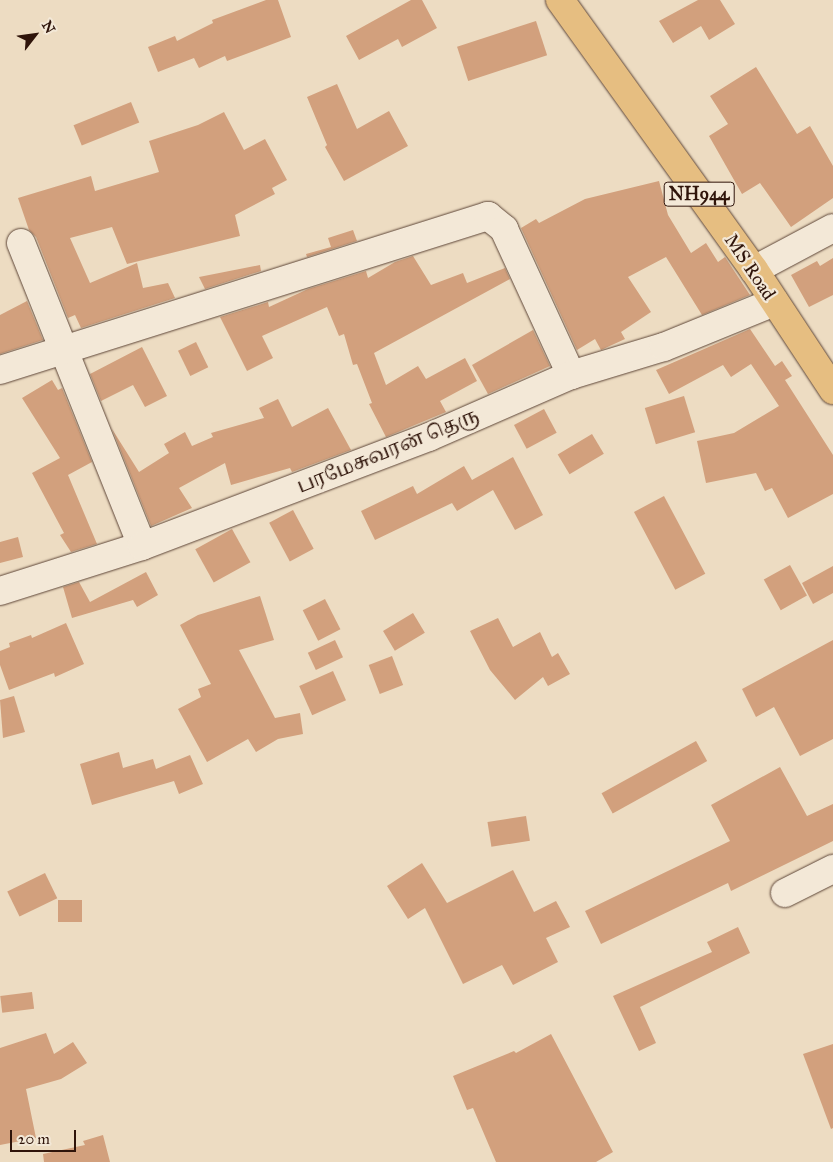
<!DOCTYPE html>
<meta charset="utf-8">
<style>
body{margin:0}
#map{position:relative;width:833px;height:1162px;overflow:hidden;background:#eddcc2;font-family:"IM FELL Great Primer","Noto Serif Tamil",serif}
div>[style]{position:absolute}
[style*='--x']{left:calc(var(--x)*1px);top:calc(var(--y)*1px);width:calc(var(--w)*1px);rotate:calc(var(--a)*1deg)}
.building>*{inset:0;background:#d2a07d;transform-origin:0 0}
.roads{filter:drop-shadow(0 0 1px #5e4638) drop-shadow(0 0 1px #5e4638)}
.minor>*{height:28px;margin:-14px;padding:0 14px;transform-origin:14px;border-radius:14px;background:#f3e8d7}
.highway>*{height:28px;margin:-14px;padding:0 14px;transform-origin:14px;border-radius:14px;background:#e6be81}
span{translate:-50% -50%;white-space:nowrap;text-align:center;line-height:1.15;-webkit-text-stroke:4.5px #f3e8d7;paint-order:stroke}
.shield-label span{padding:1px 4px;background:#f3e8d7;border:1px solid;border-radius:4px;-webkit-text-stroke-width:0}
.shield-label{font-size:18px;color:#2f140a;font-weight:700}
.street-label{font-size:19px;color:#2f140a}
.north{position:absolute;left:10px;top:10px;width:50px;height:50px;-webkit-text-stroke:4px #f3e8d7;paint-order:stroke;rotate:60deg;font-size:14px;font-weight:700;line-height:20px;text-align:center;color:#2f140a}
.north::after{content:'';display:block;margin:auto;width:18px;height:22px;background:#2f140a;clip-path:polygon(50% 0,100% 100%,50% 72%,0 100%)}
.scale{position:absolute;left:10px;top:1130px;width:66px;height:22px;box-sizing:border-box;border:2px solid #2f140a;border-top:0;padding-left:6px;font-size:15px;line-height:18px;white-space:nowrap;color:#2f140a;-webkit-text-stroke:4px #f3e8d7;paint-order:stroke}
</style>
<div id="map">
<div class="building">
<i style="clip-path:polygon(266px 0,278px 0,291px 37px,227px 61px,225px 56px,199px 68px,194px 58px,158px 72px,148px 47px,175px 36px,177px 41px,213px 23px,212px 20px)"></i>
<i style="clip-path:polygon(411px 0,422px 0,437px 28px,402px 47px,398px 39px,359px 60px,346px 36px)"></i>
<i style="clip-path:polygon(698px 0,720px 0,735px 24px,709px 40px,701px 26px,673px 43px,659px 21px)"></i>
<i style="left:536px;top:21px;width:36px;height:83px;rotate:72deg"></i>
<i style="clip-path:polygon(756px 67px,797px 134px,810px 126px,833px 166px,833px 198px,791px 227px,760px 183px,742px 194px,709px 136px,728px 124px,710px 96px)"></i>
<i style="clip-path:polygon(337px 84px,357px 129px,389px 111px,408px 146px,344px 181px,325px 147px,327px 145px,307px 97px)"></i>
<i style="left:131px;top:102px;width:22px;height:62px;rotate:68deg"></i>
<i style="clip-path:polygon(224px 112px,244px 150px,265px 139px,287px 180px,272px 188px,275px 194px,235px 215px,240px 236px,127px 264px,112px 227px,70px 238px,90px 283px,137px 263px,143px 288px,168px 283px,175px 298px,81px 328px,75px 315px,68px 318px,36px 237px,29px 230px,18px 198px,91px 176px,95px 191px,159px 172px,149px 141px,198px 125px)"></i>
<i style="clip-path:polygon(659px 181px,668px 215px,691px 253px,706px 243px,718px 262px,725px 257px,750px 295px,702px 315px,666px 257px,628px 277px,651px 312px,621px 332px,625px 339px,601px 350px,595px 339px,577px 350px,521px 228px,536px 219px,539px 223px,585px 199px)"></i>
<i style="clip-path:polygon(353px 230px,357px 241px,307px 257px,306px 254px,331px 247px,328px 238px)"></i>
<i style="clip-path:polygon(413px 256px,431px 285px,463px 273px,467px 283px,505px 268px,510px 279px,374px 353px,386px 385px,418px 366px,426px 379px,465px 358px,477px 381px,440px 401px,446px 412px,386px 437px,369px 404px,372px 403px,357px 364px,353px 365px,344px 334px,339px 336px,327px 307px,262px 336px,273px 358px,247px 371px,220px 317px,268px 302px,269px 307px,308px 289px,366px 271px,368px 278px,395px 262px)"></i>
<i style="clip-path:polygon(833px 258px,833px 295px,809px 307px,791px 275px,817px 261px,820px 266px)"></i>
<i style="clip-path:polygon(260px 265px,261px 271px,205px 289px,199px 277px)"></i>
<i style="clip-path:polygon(27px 301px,43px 340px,0 354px,0 315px)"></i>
<i style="clip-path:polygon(750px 329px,775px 366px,782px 361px,792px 376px,785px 380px,833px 455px,833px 494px,788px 518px,772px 488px,765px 491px,756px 473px,706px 483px,697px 441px,734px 433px,779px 406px,751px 364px,731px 377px,723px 365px,669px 394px,656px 370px)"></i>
<i style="clip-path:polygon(533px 330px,550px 366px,488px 394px,472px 365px)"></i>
<i style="left:196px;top:342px;width:28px;height:20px;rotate:64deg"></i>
<i style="clip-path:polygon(142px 347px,167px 396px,145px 407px,133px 385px,101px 401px,90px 374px)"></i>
<i style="clip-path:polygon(52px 380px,58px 390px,62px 388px,92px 462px,68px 475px,97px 544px,71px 552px,60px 535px,64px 533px,32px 473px,60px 458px,22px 398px)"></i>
<i style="left:684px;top:396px;width:38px;height:41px;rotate:73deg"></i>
<i style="clip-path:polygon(278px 399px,292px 427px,328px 408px,351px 450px,292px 472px,290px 468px,231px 485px,225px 463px,179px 488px,192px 508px,151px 526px,112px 429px,139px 472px,169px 453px,164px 444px,185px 432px,192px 446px,213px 437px,211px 433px,264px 418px,259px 408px)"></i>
<i style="left:544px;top:409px;width:27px;height:34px;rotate:62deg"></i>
<i style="left:592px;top:434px;width:23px;height:40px;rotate:59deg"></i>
<i style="clip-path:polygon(513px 457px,543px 515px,515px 530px,493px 490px,457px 511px,452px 503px,375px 540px,361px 511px,413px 486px,417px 494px,464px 466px,472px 480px)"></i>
<i style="left:664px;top:496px;width:88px;height:34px;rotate:62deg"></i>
<i style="left:293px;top:510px;width:44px;height:27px;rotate:62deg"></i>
<i style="left:232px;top:529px;width:38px;height:42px;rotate:61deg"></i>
<i style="clip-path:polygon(18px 537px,23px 557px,0 563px,0 542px)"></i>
<i style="left:790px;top:565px;width:35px;height:30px;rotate:61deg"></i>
<i style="clip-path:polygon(833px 566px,833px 593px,813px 604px,802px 583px)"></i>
<i style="clip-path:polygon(146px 572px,158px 595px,137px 607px,133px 600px,72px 618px,63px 587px,79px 582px,90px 602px)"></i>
<i style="clip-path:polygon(260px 596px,274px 640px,239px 650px,275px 718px,300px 713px,303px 734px,278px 739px,256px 752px,248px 739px,207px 762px,178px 709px,201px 697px,198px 689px,211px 684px,180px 625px,198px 615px)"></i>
<i style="left:325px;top:599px;width:34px;height:25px;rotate:63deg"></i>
<i style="left:413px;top:613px;width:23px;height:35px;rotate:59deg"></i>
<i style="clip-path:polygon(498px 618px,513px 647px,540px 632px,552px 657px,558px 653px,570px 674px,548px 686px,543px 677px,515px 700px,490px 670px,470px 631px)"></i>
<i style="clip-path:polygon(66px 623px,84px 664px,55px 677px,54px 673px,9px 690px,0 665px,0 651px,10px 647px,9px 643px,31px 635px,32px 638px)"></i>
<i style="left:335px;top:640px;width:19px;height:30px;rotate:65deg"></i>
<i style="clip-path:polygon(833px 640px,833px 739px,800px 756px,774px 707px,756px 717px,742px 689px)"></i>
<i style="left:392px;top:656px;width:31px;height:25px;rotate:69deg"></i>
<i style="left:333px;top:671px;width:32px;height:37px;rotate:66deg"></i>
<i style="clip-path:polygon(14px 696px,25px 732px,3px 738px,0 700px)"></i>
<i style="left:696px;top:741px;width:23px;height:108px;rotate:61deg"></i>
<i style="clip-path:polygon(119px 752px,123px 768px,153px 759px,156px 769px,190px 755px,203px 784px,179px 794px,174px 781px,92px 805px,80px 764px)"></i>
<i style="clip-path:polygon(780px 767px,807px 816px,833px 804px,833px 841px,731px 891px,728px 883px,601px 944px,585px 911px,730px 841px,711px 805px)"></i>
<i style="left:526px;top:816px;width:25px;height:39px;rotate:81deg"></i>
<i style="clip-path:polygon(422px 863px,447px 903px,513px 870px,534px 912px,556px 901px,570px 927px,546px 938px,558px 962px,513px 985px,502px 965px,463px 984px,425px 908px,408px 919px,387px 886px)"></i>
<i style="left:45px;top:873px;width:28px;height:42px;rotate:64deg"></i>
<i style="left:58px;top:900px;width:24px;height:22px"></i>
<i style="clip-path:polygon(738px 927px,750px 953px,640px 1007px,656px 1043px,639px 1051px,613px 996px,712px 952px,707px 942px)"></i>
<i style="left:32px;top:992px;width:17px;height:32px;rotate:83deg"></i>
<i style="clip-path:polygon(46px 1033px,54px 1054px,73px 1042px,87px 1063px,61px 1079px,26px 1089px,36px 1138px,0 1145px,0 1048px)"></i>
<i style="clip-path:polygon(551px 1034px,613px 1152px,596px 1162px,496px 1162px,473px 1108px,467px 1110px,453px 1076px,514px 1051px,516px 1053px)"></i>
<i style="clip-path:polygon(833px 1044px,833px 1128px,831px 1129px,803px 1054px)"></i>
<i style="clip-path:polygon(103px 1135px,110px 1162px,44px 1162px,43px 1154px,85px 1145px,83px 1141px)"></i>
</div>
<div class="roads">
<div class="minor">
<i style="--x:21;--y:243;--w:326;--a:68.2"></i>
<i style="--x:754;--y:270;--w:89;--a:-28"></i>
<i style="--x:0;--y:370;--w:512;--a:-17.51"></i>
<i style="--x:488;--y:216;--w:21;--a:39"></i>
<i style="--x:504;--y:229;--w:161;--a:65.3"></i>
<i style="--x:0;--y:591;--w:149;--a:-17.6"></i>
<i style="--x:142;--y:546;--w:307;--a:-20.8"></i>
<i style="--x:429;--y:437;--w:155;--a:-23.6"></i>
<i style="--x:571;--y:375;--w:97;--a:-16.8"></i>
<i style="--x:664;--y:347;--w:119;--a:-22.2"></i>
<i style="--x:785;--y:893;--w:54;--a:-26.6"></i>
</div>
<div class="highway">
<i style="--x:560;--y:0;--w:332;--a:54.3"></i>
<i style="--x:754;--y:270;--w:144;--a:56.6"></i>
</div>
</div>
<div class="shield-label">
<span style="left:699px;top:194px">NH944</span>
</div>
<div class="street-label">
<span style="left:750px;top:267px;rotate:56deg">MS Road</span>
<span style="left:388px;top:451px;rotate:-22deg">பரமேசுவரன் தெரு</span>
</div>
<div class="north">N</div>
<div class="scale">20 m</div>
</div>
